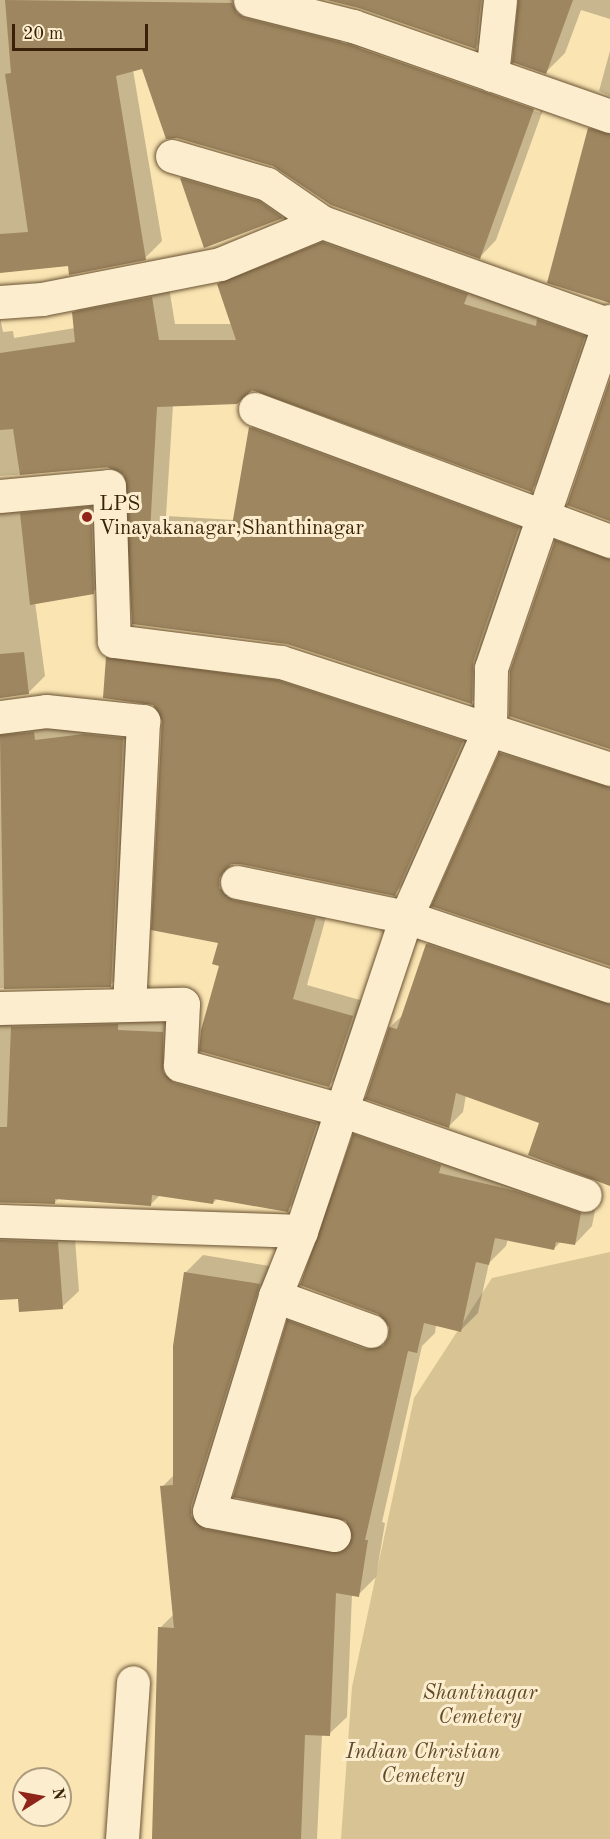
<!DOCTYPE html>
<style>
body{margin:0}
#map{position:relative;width:610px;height:1839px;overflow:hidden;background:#f9e4b2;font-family:"Old Standard TT",serif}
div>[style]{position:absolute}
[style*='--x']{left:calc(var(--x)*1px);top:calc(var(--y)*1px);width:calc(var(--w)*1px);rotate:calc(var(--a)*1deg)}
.green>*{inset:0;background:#d8c395}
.shadow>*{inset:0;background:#0003}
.building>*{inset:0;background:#9d8660}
.roads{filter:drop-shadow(0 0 2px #695132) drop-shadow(0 0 2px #695132)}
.minor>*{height:33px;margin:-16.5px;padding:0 16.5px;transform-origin:16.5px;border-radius:16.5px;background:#fbedcd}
.dots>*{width:16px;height:16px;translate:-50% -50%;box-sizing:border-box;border:3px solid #fbedcd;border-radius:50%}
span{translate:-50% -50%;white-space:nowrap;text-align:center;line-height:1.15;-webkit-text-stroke:6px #fbedcd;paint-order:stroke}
.poi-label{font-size:21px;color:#392008}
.left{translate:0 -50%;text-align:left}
.park-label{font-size:21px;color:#61492b;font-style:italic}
.north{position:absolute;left:12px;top:1767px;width:60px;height:60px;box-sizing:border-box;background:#fbedcd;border:2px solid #ad9b7e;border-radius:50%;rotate:79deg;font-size:16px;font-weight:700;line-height:24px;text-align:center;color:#392008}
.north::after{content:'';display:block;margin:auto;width:21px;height:27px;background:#8f2418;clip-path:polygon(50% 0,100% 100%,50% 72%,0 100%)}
.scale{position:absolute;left:12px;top:24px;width:136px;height:27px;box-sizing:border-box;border:3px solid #392008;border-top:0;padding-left:8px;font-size:18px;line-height:21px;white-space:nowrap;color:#392008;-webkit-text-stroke:4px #fbedcd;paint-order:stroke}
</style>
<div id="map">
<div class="green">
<i style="clip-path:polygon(610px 1252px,610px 1839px,341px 1839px,352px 1687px,414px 1398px,492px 1278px)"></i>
</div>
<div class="shadow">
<i style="clip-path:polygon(evenodd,0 0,260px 0,337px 21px,344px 55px,346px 44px,362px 27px,549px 93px,496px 240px,480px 257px,142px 67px,133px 70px,162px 241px,145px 258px,0 272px,0 0,359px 47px,541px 110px,540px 113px,359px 50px,359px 47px)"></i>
<i style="clip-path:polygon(348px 0,499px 0,494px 28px,476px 47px)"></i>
<i style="clip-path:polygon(520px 0,610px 0,610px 19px,581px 10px,565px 53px,546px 72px)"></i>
<i style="clip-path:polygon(610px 51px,610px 96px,599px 91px)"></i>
<i style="clip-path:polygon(604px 115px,610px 116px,610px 302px,549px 282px,589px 129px)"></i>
<i style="clip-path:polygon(191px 169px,291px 207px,282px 217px,205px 246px,181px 178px)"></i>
<i style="clip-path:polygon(340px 226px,601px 319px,548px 473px,531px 490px,261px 390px,173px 405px,166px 516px,234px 520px,251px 428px,267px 411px,535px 511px,488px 686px,471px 703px,287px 643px,134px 623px,129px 485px,117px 467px,0 476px,0 317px,3px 332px,13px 331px,14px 338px,75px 328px,74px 313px,90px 296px,168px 281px,175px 324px,232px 324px,218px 284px,235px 267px)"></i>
<i style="clip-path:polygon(0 485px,107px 491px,110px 575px,93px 592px,35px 602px,45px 676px,28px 693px,0 698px)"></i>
<i style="clip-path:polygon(570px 527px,610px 540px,610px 748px,556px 541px)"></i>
<i style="clip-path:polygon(122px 644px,292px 666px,477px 726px,409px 879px,394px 894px,233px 863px,233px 874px,330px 903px,307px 985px,367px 1002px,343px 1071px,329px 1086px,221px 965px,220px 941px,153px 929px,162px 713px,107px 658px)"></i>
<i style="clip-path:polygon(0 704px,139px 722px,127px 969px,110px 985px,0 988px)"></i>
<i style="clip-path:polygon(515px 739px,610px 770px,610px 965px,500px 754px)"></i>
<i style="clip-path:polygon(442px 930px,610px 987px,610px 1184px,541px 1122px,466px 1095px,463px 1112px,449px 1126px,367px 1098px,390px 1027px,404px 1014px,427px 944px)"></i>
<i style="clip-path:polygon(0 1001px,179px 1016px,177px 1047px,333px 1106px,304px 1193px,287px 1210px,218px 1198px,213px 1203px,160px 1195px,151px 1204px,59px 1198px,54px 1203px,0 1203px)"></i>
<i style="clip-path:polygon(372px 1117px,598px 1195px,592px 1226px,575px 1244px,561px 1241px,554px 1249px,508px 1239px,506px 1246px,489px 1263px,478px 1313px,461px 1330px,436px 1325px,435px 1333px,422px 1346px,382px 1522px,385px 1523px,376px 1577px,358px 1595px,352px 1594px,347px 1717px,329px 1734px,322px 1734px,317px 1839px,153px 1839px,160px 1628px,174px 1614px,162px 1487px,175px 1474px,185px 1273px,203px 1255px,276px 1267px,223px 1512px,353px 1535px,288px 1321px,306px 1304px,384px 1332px,391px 1330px,354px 1135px)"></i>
<i style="clip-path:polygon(0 1208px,74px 1226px,79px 1291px,62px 1307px,20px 1298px,0 1299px)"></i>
</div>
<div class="building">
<i style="clip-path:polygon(5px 0,232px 3px,237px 13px,245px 18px,348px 44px,534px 109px,480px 259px,331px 205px,273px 166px,177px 138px,166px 139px,142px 69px,116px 76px,146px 260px,69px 275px,68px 266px,0 273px,0 234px,28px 232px,5px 74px,11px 73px)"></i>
<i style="clip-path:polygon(327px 0,481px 0,476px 49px,359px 8px)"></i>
<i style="clip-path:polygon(518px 0,573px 0,546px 74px,512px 62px)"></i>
<i style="clip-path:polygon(588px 128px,610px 134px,610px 303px,547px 283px)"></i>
<i style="clip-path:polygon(180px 178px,259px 201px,283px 218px,204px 248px)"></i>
<i style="clip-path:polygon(322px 242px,468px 294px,464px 304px,536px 326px,537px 319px,585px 336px,532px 492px,252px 390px,237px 404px,157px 407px,150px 532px,230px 537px,249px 427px,519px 527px,473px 662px,472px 704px,287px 644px,132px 624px,124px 475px,107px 467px,20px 475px,13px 429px,0 430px,0 353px,75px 342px,72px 312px,152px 297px,159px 340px,236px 340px,217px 284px)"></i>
<i style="clip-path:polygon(610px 379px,610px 521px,567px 505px)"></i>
<i style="clip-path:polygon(91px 506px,94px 594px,30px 605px,20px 513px)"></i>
<i style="clip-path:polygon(555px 540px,610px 559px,610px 749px,509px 716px,510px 671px)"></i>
<i style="clip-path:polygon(24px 652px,29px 694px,0 698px,0 654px)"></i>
<i style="clip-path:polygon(106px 657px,277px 680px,463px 741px,395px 896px,241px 864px,231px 864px,219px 878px,219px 888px,233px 900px,316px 918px,293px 999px,353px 1016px,329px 1087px,199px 1051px,201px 1030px,219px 966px,212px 964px,218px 943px,151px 930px,162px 721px,153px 705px,103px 698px)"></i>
<i style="clip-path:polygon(34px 732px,35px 740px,84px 734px,123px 738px,111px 987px,4px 989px,0 735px)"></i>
<i style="clip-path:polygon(499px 753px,610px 787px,610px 966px,431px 906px)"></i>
<i style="clip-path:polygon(426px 944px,610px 1004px,610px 1186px,528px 1155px,539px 1123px,456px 1093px,449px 1128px,365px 1099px,389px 1027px,397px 1029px)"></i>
<i style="clip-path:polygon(118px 1024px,118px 1030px,163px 1032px,163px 1072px,174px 1083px,317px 1123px,288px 1212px,214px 1199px,213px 1204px,152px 1195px,151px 1206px,55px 1199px,55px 1204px,0 1202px,0 1127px,7px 1127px,11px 1027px)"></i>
<i style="clip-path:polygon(353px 1134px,441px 1165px,439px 1173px,516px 1191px,581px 1213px,575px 1245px,556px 1242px,554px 1250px,495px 1238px,489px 1265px,476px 1262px,461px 1332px,424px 1323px,417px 1353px,408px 1351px,365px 1540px,368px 1540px,359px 1597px,336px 1593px,330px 1736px,305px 1735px,301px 1839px,152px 1839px,158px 1627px,174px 1628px,160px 1486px,173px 1485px,173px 1346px,184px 1272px,260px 1284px,191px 1506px,191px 1516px,205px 1529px,341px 1552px,352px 1538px,346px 1521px,233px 1497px,287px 1320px,365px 1349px,383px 1346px,389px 1337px,389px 1327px,378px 1314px,300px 1285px)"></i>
<i style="clip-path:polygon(0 1240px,58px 1242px,63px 1309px,19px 1312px,18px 1299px,0 1300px)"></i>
</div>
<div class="roads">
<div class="minor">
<i style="--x:250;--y:0;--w:106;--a:14.2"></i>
<i style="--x:353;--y:26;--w:272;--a:19.3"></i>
<i style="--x:492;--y:75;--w:75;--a:-83.9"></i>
<i style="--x:172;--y:156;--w:99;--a:16.4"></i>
<i style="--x:267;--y:184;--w:67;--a:34.6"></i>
<i style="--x:0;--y:302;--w:42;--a:-4.1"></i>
<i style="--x:42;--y:299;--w:181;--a:-11.1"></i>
<i style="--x:220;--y:264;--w:110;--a:-22.4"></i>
<i style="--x:322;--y:222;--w:306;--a:19.7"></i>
<i style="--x:255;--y:409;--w:379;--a:20.4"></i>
<i style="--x:0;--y:496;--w:109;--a:-5.2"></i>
<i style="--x:109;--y:486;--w:155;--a:88.2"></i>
<i style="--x:114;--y:641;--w:168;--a:7.2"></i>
<i style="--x:281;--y:662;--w:346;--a:18"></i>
<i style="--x:0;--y:717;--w:46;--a:-7.4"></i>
<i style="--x:46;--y:711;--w:98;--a:5.9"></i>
<i style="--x:143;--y:721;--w:284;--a:92.8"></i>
<i style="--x:237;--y:882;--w:173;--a:11.7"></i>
<i style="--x:406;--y:917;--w:215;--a:18.7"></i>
<i style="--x:0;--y:1008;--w:183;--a:-1.3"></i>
<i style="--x:183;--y:1004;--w:61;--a:92.8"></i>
<i style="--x:180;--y:1065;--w:167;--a:15.6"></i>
<i style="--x:341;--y:1110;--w:258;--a:19.2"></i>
<i style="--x:0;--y:1221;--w:301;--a:1.9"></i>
<i style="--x:275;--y:1296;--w:102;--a:20"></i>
<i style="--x:334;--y:1535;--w:127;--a:-169.1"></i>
<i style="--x:209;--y:1511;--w:225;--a:-72.9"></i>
<i style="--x:275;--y:1296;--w:70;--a:-68.2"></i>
<i style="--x:301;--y:1231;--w:331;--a:-71.5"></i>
<i style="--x:406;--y:917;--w:208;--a:-66.1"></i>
<i style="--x:490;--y:727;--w:59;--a:-89"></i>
<i style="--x:491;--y:668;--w:367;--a:-71.1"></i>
<i style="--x:122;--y:1839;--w:157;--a:-86"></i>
</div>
</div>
<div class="dots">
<i style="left:87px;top:517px;background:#8f2418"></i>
</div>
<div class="poi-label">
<span class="left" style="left:99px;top:517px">LPS<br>Vinayakanagar,Shanthinagar</span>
</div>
<div class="park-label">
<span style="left:480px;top:1706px">Shantinagar<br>Cemetery</span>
<span style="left:423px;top:1765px">Indian Christian<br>Cemetery</span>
</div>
<div class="north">N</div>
<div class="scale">20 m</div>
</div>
